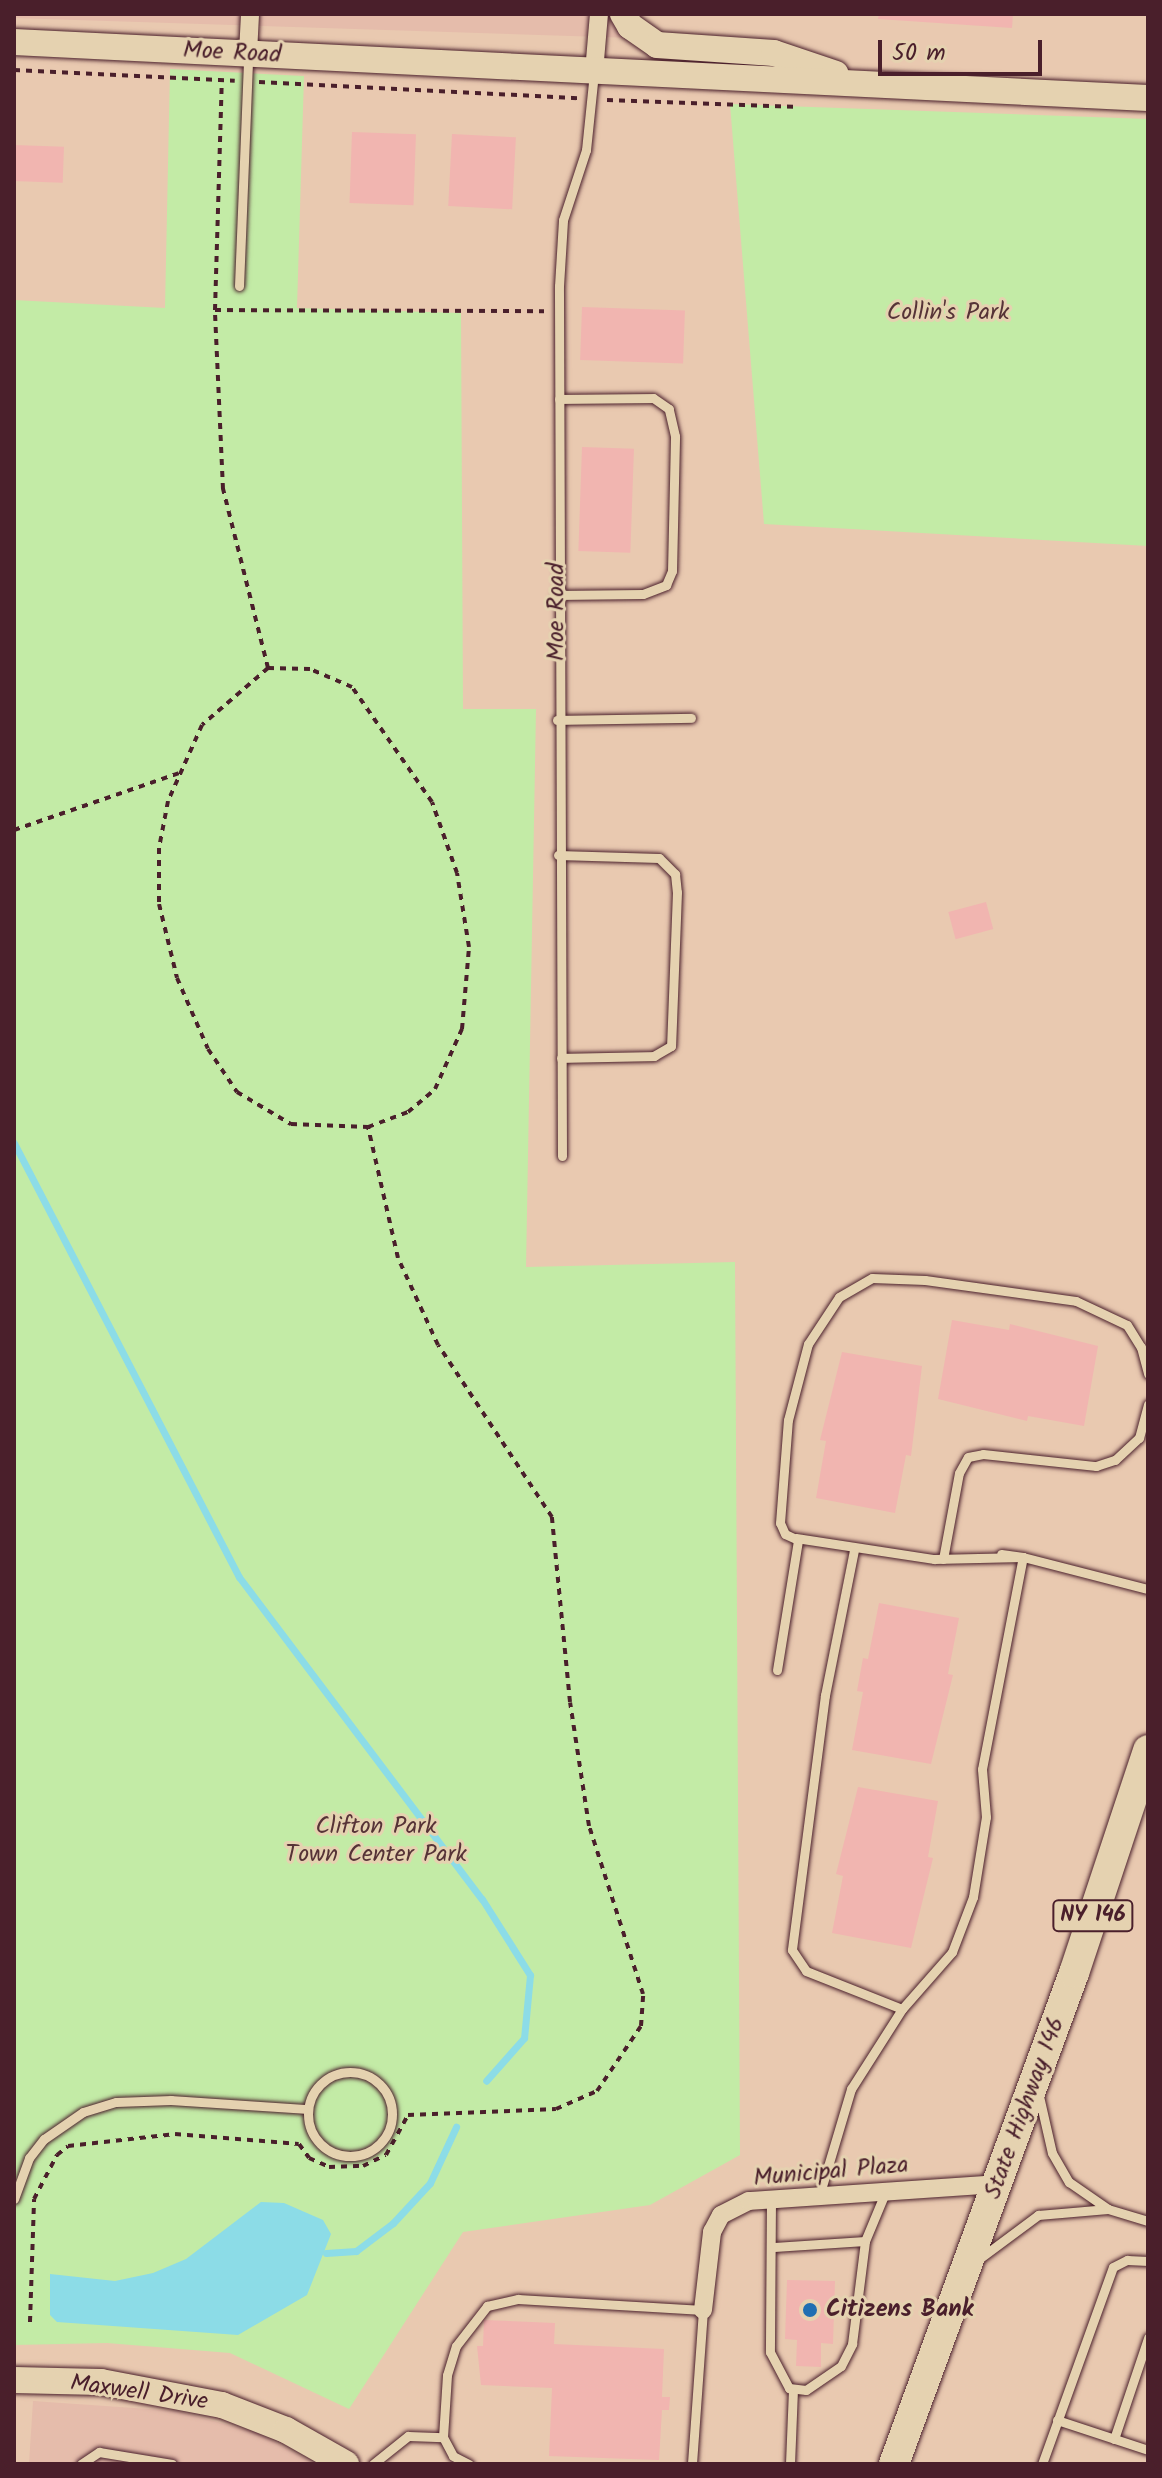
<!DOCTYPE html>
<style>
body{margin:0}
#map{position:relative;width:1162px;height:2478px;overflow:hidden;background:#e9c9b0;font-family:Kalam,sans-serif}
div>[style]{position:absolute}
[style*='--x']{left:calc(var(--x)*1px);top:calc(var(--y)*1px);width:calc(var(--w)*1px);rotate:calc(var(--a)*1deg)}
.built>*{inset:0;background:#e5bcab}
.green>*{inset:0;background:#c3eba6}
.water>*{inset:0;background:#8cdce7}
.stream>*{height:7px;margin:-3.5px;padding:0 3.5px;transform-origin:3.5px;border-radius:3.5px;background:#8cdce7}
.building>*{inset:0;background:#f1b5b0;transform-origin:0 0}
.path>*{height:4px;margin-top:-2px;transform-origin:0;background:repeating-linear-gradient(90deg,#4a1f2b 0 6px,transparent 0 12px)}
.roads{filter:drop-shadow(0 0 2px #4a1f2b) drop-shadow(0 0 2px #4a1f2b)}
.lane>*{height:9px;margin:-4.5px;padding:0 4.5px;transform-origin:4.5px;border-radius:4.5px;background:#e5d2b0}
.lane>.ring{margin:-4.5px;padding:0;box-sizing:content-box;background:none;border:9px solid #e5d2b0;border-radius:50%}
.street>*{height:18px;margin:-9px;padding:0 9px;transform-origin:9px;border-radius:9px;background:#e5d2b0}
.secondary>*{height:26px;margin:-13px;padding:0 13px;transform-origin:13px;border-radius:13px;background:#e5d2b0}
.primary>*{height:30px;margin:-15px;padding:0 15px;transform-origin:15px;border-radius:15px;background:#e5d2b0}
.dots>*{width:22px;height:22px;translate:-50% -50%;box-sizing:border-box;border:4px solid #e5d2b0;border-radius:50%}
span{translate:-50% -50%;white-space:nowrap;text-align:center;line-height:1.15;-webkit-text-stroke:6px #e5d2b0;paint-order:stroke}
.shield-label span{padding:2px 6px;background:#e5d2b0;border:2px solid;border-radius:6px;-webkit-text-stroke-width:0}
.shield-label{font-size:22px;color:#4a1f2b;font-weight:700}
.street-label{font-size:24px;color:#4a1f2b}
.park-label{font-size:24px;color:#563337}
.poi-label{font-size:24px;color:#4a1f2b;font-weight:700}
.left{translate:0 -50%;text-align:left}
.frame{position:absolute;inset:0;border:16px solid #4a1f2b;pointer-events:none}
.scale{position:absolute;left:878px;top:40px;width:164px;height:36px;box-sizing:border-box;border:4px solid #4a1f2b;border-top:0;padding-left:10px;font-size:24px;line-height:28px;white-space:nowrap;color:#4a1f2b;-webkit-text-stroke:6px #e5d2b0;paint-order:stroke}
</style>
<div id="map">
<div class="built">
<i style="clip-path:polygon(14px 14px,635px 14px,633px 38px,14px 18px)"></i>
<i style="clip-path:polygon(33px 2401px,177px 2411px,258px 2433px,315px 2464px,29px 2464px)"></i>
</div>
<div class="green">
<i style="clip-path:polygon(170px 69px,304px 76px,297px 308px,461px 313px,463px 709px,536px 709px,526px 1267px,735px 1262px,740px 2155px,650px 2205px,463px 2232px,349px 2409px,230px 2353px,107px 2343px,14px 2345px,14px 300px,165px 308px)"></i>
<i style="clip-path:polygon(730px 104px,1148px 119px,1148px 546px,764px 524px)"></i>
</div>
<div class="water">
<i style="clip-path:polygon(261px 2202px,284px 2203px,323px 2220px,331px 2234px,307px 2295px,238px 2335px,57px 2322px,50px 2315px,50px 2274px,115px 2281px,153px 2273px,186px 2259px)"></i>
</div>
<div class="stream">
<i style="--x:14;--y:1143;--w:489;--a:62.6"></i>
<i style="--x:239;--y:1577;--w:403;--a:53"></i>
<i style="--x:482;--y:1899;--w:90;--a:57.7"></i>
<i style="--x:530;--y:1975;--w:63;--a:95.4"></i>
<i style="--x:524;--y:2038;--w:57;--a:131.5"></i>
<i style="--x:326;--y:2253;--w:30;--a:-4"></i>
<i style="--x:356;--y:2251;--w:46;--a:-37.1"></i>
<i style="--x:393;--y:2223;--w:54;--a:-47.2"></i>
<i style="--x:430;--y:2183;--w:62;--a:-65.1"></i>
</div>
<div class="building">
<i style="clip-path:polygon(879px 14px,1013px 14px,1012px 28px,878px 19px)"></i>
<i style="left:352px;top:132px;width:64px;height:71px;rotate:2deg"></i>
<i style="left:452px;top:134px;width:64px;height:72px;rotate:3deg"></i>
<i style="left:14px;top:145px;width:50px;height:36px;rotate:2deg"></i>
<i style="left:582px;top:307px;width:103px;height:53px;rotate:2deg"></i>
<i style="left:582px;top:447px;width:52px;height:104px;rotate:2deg"></i>
<i style="left:986px;top:902px;width:28px;height:39px;rotate:75deg"></i>
<i style="clip-path:polygon(952px 1320px,1009px 1330px,1010px 1324px,1098px 1346px,1084px 1426px,1028px 1416px,1027px 1421px,938px 1399px)"></i>
<i style="clip-path:polygon(842px 1352px,922px 1366px,911px 1456px,906px 1455px,895px 1513px,816px 1498px,826px 1441px,820px 1440px)"></i>
<i style="clip-path:polygon(879px 1603px,959px 1618px,948px 1674px,953px 1675px,931px 1764px,852px 1750px,863px 1692px,857px 1691px,863px 1658px,868px 1659px)"></i>
<i style="clip-path:polygon(858px 1787px,938px 1801px,928px 1857px,933px 1858px,911px 1948px,832px 1933px,843px 1876px,836px 1874px)"></i>
<i style="clip-path:polygon(787px 2280px,835px 2281px,833px 2344px,821px 2343px,821px 2367px,796px 2366px,797px 2340px,785px 2339px)"></i>
<i style="clip-path:polygon(484px 2320px,555px 2323px,554px 2344px,664px 2349px,662px 2397px,670px 2397px,669px 2410px,662px 2410px,659px 2460px,549px 2456px,552px 2388px,481px 2385px,477px 2346px,483px 2346px)"></i>
</div>
<div class="path">
<i style="--x:14;--y:70;--w:221;--a:2.8"></i>
<i style="--x:259;--y:82;--w:319;--a:2.9"></i>
<i style="--x:607;--y:100;--w:187;--a:2.1"></i>
<i style="--x:215;--y:310;--w:329;--a:0.2"></i>
<i style="--x:268;--y:668;--w:87;--a:139.2"></i>
<i style="--x:202;--y:725;--w:83;--a:114.1"></i>
<i style="--x:168;--y:801;--w:48;--a:100.8"></i>
<i style="--x:159;--y:848;--w:56;--a:90"></i>
<i style="--x:159;--y:904;--w:76;--a:76.3"></i>
<i style="--x:177;--y:978;--w:77;--a:66.4"></i>
<i style="--x:208;--y:1049;--w:52;--a:56"></i>
<i style="--x:237;--y:1092;--w:63;--a:30.7"></i>
<i style="--x:291;--y:1124;--w:77;--a:2.2"></i>
<i style="--x:14;--y:830;--w:176;--a:-19"></i>
<i style="--x:30;--y:2322;--w:123;--a:-88.1"></i>
<i style="--x:34;--y:2199;--w:50;--a:-62.4"></i>
<i style="--x:57;--y:2155;--w:14;--a:-39"></i>
<i style="--x:68;--y:2146;--w:108;--a:-6.4"></i>
<i style="--x:175;--y:2134;--w:124;--a:4.6"></i>
<i style="--x:299;--y:2144;--w:17;--a:54"></i>
<i style="--x:309;--y:2158;--w:22;--a:24"></i>
<i style="--x:329;--y:2167;--w:34;--a:-2"></i>
<i style="--x:363;--y:2166;--w:25;--a:-26"></i>
<i style="--x:386;--y:2155;--w:46;--a:-61.2"></i>
<i style="--x:408;--y:2115;--w:148;--a:-2.3"></i>
<i style="--x:556;--y:2109;--w:45;--a:-23.7"></i>
<i style="--x:597;--y:2091;--w:78;--a:-55.9"></i>
<i style="--x:641;--y:2026;--w:32;--a:-86"></i>
<i style="--x:643;--y:1994;--w:176;--a:-107.8"></i>
<i style="--x:589;--y:1826;--w:125;--a:-98.7"></i>
<i style="--x:570;--y:1702;--w:186;--a:-95.6"></i>
<i style="--x:552;--y:1517;--w:206;--a:-123.5"></i>
<i style="--x:438;--y:1345;--w:96;--a:-114.7"></i>
<i style="--x:398;--y:1258;--w:134;--a:-102.9"></i>
<i style="--x:368;--y:1127;--w:43;--a:-20.6"></i>
<i style="--x:408;--y:1112;--w:35;--a:-40"></i>
<i style="--x:435;--y:1089;--w:66;--a:-65.8"></i>
<i style="--x:462;--y:1029;--w:82;--a:-85.1"></i>
<i style="--x:469;--y:947;--w:75;--a:-99.2"></i>
<i style="--x:457;--y:873;--w:75;--a:-109.4"></i>
<i style="--x:432;--y:802;--w:140;--a:-124.8"></i>
<i style="--x:352;--y:687;--w:46;--a:-156.8"></i>
<i style="--x:310;--y:669;--w:42;--a:-178.6"></i>
<i style="--x:268;--y:668;--w:185;--a:-104.1"></i>
<i style="--x:223;--y:489;--w:179;--a:-92.6"></i>
<i style="--x:215;--y:310;--w:230;--a:-88.3"></i>
</div>
<div class="roads">
<div class="lane">
<i style="--x:239;--y:286;--w:229;--a:-87.7"></i>
<i style="--x:557;--y:595;--w:86;--a:-0.7"></i>
<i style="--x:643;--y:594;--w:25;--a:-21"></i>
<i style="--x:666;--y:585;--w:15;--a:-67"></i>
<i style="--x:672;--y:571;--w:135;--a:-88.7"></i>
<i style="--x:675;--y:436;--w:28;--a:-103"></i>
<i style="--x:669;--y:409;--w:19;--a:-145"></i>
<i style="--x:653;--y:398;--w:94;--a:179.4"></i>
<i style="--x:557;--y:720;--w:134;--a:-0.9"></i>
<i style="--x:558;--y:855;--w:101;--a:1.7"></i>
<i style="--x:659;--y:858;--w:23;--a:45"></i>
<i style="--x:675;--y:874;--w:18;--a:84"></i>
<i style="--x:677;--y:892;--w:154;--a:92.2"></i>
<i style="--x:671;--y:1046;--w:20;--a:150"></i>
<i style="--x:654;--y:1056;--w:93;--a:178.8"></i>
<i style="--x:562;--y:1156;--w:870;--a:-90.2"></i>
<i style="--x:559;--y:286;--w:66;--a:-86.5"></i>
<i style="--x:563;--y:220;--w:74;--a:-71.8"></i>
<i style="--x:586;--y:150;--w:78;--a:-84.1"></i>
<i style="--x:796;--y:1538;--w:140;--a:8.7"></i>
<i style="--x:934;--y:1559;--w:89;--a:-1.3"></i>
<i style="--x:1023;--y:1557;--w:129;--a:14.4"></i>
<i style="--x:854;--y:1550;--w:148;--a:101.3"></i>
<i style="--x:825;--y:1695;--w:257;--a:97.4"></i>
<i style="--x:792;--y:1950;--w:25;--a:56"></i>
<i style="--x:806;--y:1971;--w:103;--a:21.6"></i>
<i style="--x:902;--y:2009;--w:76;--a:-48.7"></i>
<i style="--x:952;--y:1952;--w:59;--a:-69.1"></i>
<i style="--x:973;--y:1897;--w:81;--a:-80.8"></i>
<i style="--x:986;--y:1817;--w:48;--a:-94.8"></i>
<i style="--x:982;--y:1769;--w:216;--a:-79.1"></i>
<i style="--x:1023;--y:1557;--w:22;--a:-172"></i>
<i style="--x:943;--y:1559;--w:87;--a:-79.5"></i>
<i style="--x:959;--y:1473;--w:18;--a:-61"></i>
<i style="--x:968;--y:1457;--w:15;--a:-11"></i>
<i style="--x:983;--y:1454;--w:114;--a:6.1"></i>
<i style="--x:1096;--y:1466;--w:20;--a:-18"></i>
<i style="--x:1115;--y:1460;--w:33;--a:-43"></i>
<i style="--x:1139;--y:1438;--w:35;--a:-75"></i>
<i style="--x:777;--y:1670;--w:132;--a:-80.8"></i>
<i style="--x:798;--y:1540;--w:14;--a:-155"></i>
<i style="--x:785;--y:1534;--w:12;--a:-114"></i>
<i style="--x:780;--y:1523;--w:103;--a:-85.6"></i>
<i style="--x:788;--y:1420;--w:79;--a:-75.3"></i>
<i style="--x:808;--y:1344;--w:56;--a:-56.6"></i>
<i style="--x:839;--y:1297;--w:38;--a:-30"></i>
<i style="--x:872;--y:1278;--w:53;--a:2.2"></i>
<i style="--x:925;--y:1280;--w:152;--a:7.9"></i>
<i style="--x:1076;--y:1301;--w:56;--a:25.2"></i>
<i style="--x:1127;--y:1325;--w:26;--a:58"></i>
<i style="--x:1141;--y:1347;--w:28;--a:75"></i>
<i class="ring" style="left:308px;top:2072px;width:75px;height:75px"></i>
<i style="--x:1039;--y:2096;--w:58;--a:77.2"></i>
<i style="--x:1052;--y:2153;--w:34;--a:60"></i>
<i style="--x:1069;--y:2182;--w:47;--a:34.7"></i>
<i style="--x:1108;--y:2209;--w:42;--a:16.7"></i>
<i style="--x:820;--y:2193;--w:109;--a:-73.4"></i>
<i style="--x:851;--y:2089;--w:95;--a:-57.5"></i>
<i style="--x:14;--y:2199;--w:44;--a:-69.9"></i>
<i style="--x:29;--y:2158;--w:24;--a:-52"></i>
<i style="--x:44;--y:2139;--w:47;--a:-34.7"></i>
<i style="--x:83;--y:2112;--w:34;--a:-17"></i>
<i style="--x:116;--y:2102;--w:55;--a:-2.1"></i>
<i style="--x:171;--y:2100;--w:137;--a:3.8"></i>
<i style="--x:771;--y:2199;--w:153;--a:90.4"></i>
<i style="--x:770;--y:2352;--w:41;--a:62.2"></i>
<i style="--x:789;--y:2388;--w:17;--a:7"></i>
<i style="--x:806;--y:2390;--w:42;--a:-34.4"></i>
<i style="--x:841;--y:2366;--w:25;--a:-63"></i>
<i style="--x:852;--y:2344;--w:104;--a:-82.8"></i>
<i style="--x:865;--y:2241;--w:52;--a:-67.4"></i>
<i style="--x:774;--y:2247;--w:91;--a:-3.8"></i>
<i style="--x:979;--y:2259;--w:74;--a:-36.7"></i>
<i style="--x:1038;--y:2215;--w:70;--a:-4.9"></i>
<i style="--x:1057;--y:2420;--w:96;--a:18.2"></i>
<i style="--x:443;--y:2437;--w:62;--a:-86.3"></i>
<i style="--x:447;--y:2375;--w:30;--a:-73"></i>
<i style="--x:456;--y:2346;--w:51;--a:-52.2"></i>
<i style="--x:487;--y:2306;--w:32;--a:-13"></i>
<i style="--x:518;--y:2299;--w:185;--a:3.4"></i>
<i style="--x:703;--y:2310;--w:154;--a:94.1"></i>
<i style="--x:1114;--y:2439;--w:107;--a:-71.4"></i>
<i style="--x:81;--y:2464;--w:22;--a:-34"></i>
<i style="--x:99;--y:2452;--w:74;--a:9.3"></i>
<i style="--x:373;--y:2464;--w:45;--a:-38.7"></i>
<i style="--x:408;--y:2436;--w:35;--a:2"></i>
<i style="--x:443;--y:2437;--w:21;--a:62"></i>
<i style="--x:453;--y:2456;--w:18;--a:27"></i>
<i style="--x:790;--y:2464;--w:74;--a:-87.7"></i>
<i style="--x:1042;--y:2464;--w:209;--a:-70.2"></i>
<i style="--x:1113;--y:2267;--w:16;--a:-27"></i>
<i style="--x:1127;--y:2260;--w:21;--a:3"></i>
</div>
<div class="street">
<i style="--x:248;--y:53;--w:39;--a:-87"></i>
<i style="--x:594;--y:72;--w:58;--a:-85.1"></i>
<i style="--x:703;--y:2310;--w:79;--a:-83.4"></i>
<i style="--x:712;--y:2232;--w:19;--a:-62"></i>
<i style="--x:721;--y:2215;--w:31;--a:-27"></i>
<i style="--x:749;--y:2201;--w:250;--a:-3.9"></i>
</div>
<div class="secondary">
<i style="--x:623;--y:14;--w:14;--a:60"></i>
<i style="--x:630;--y:26;--w:33;--a:35"></i>
<i style="--x:657;--y:45;--w:117;--a:3.9"></i>
<i style="--x:774;--y:53;--w:65;--a:18.7"></i>
<i style="--x:14;--y:42;--w:1135;--a:2.83"></i>
<i style="--x:14;--y:2380;--w:87;--a:1.3"></i>
<i style="--x:101;--y:2382;--w:123;--a:10.8"></i>
<i style="--x:222;--y:2405;--w:69;--a:21.3"></i>
<i style="--x:286;--y:2430;--w:69;--a:29.5"></i>
</div>
<div class="primary">
<i style="--x:894;--y:2464;--w:523;--a:-69.87"></i>
<i style="--x:1074;--y:1973;--w:235;--a:-71.6"></i>
</div>
</div>
<div class="dots">
<i style="left:810px;top:2310px;background:#1f6fb2"></i>
</div>
<div class="shield-label">
<span style="left:1093px;top:1916px">NY 146</span>
</div>
<div class="street-label">
<span style="left:232px;top:53px;rotate:3deg">Moe Road</span>
<span style="left:557px;top:612px;rotate:-90deg">Moe Road</span>
<span style="left:1025px;top:2108px;rotate:-70deg">State Highway 146</span>
<span style="left:831px;top:2172px;rotate:-5deg">Municipal Plaza</span>
<span style="left:139px;top:2393px;rotate:8deg">Maxwell Drive</span>
</div>
<div class="park-label">
<span style="left:948px;top:313px">Collin's Park</span>
<span style="left:376px;top:1841px">Clifton Park<br>Town Center Park</span>
</div>
<div class="poi-label">
<span class="left" style="left:826px;top:2310px">Citizens Bank</span>
</div>
<div class="frame"></div>
<div class="scale">50 m</div>
</div>
